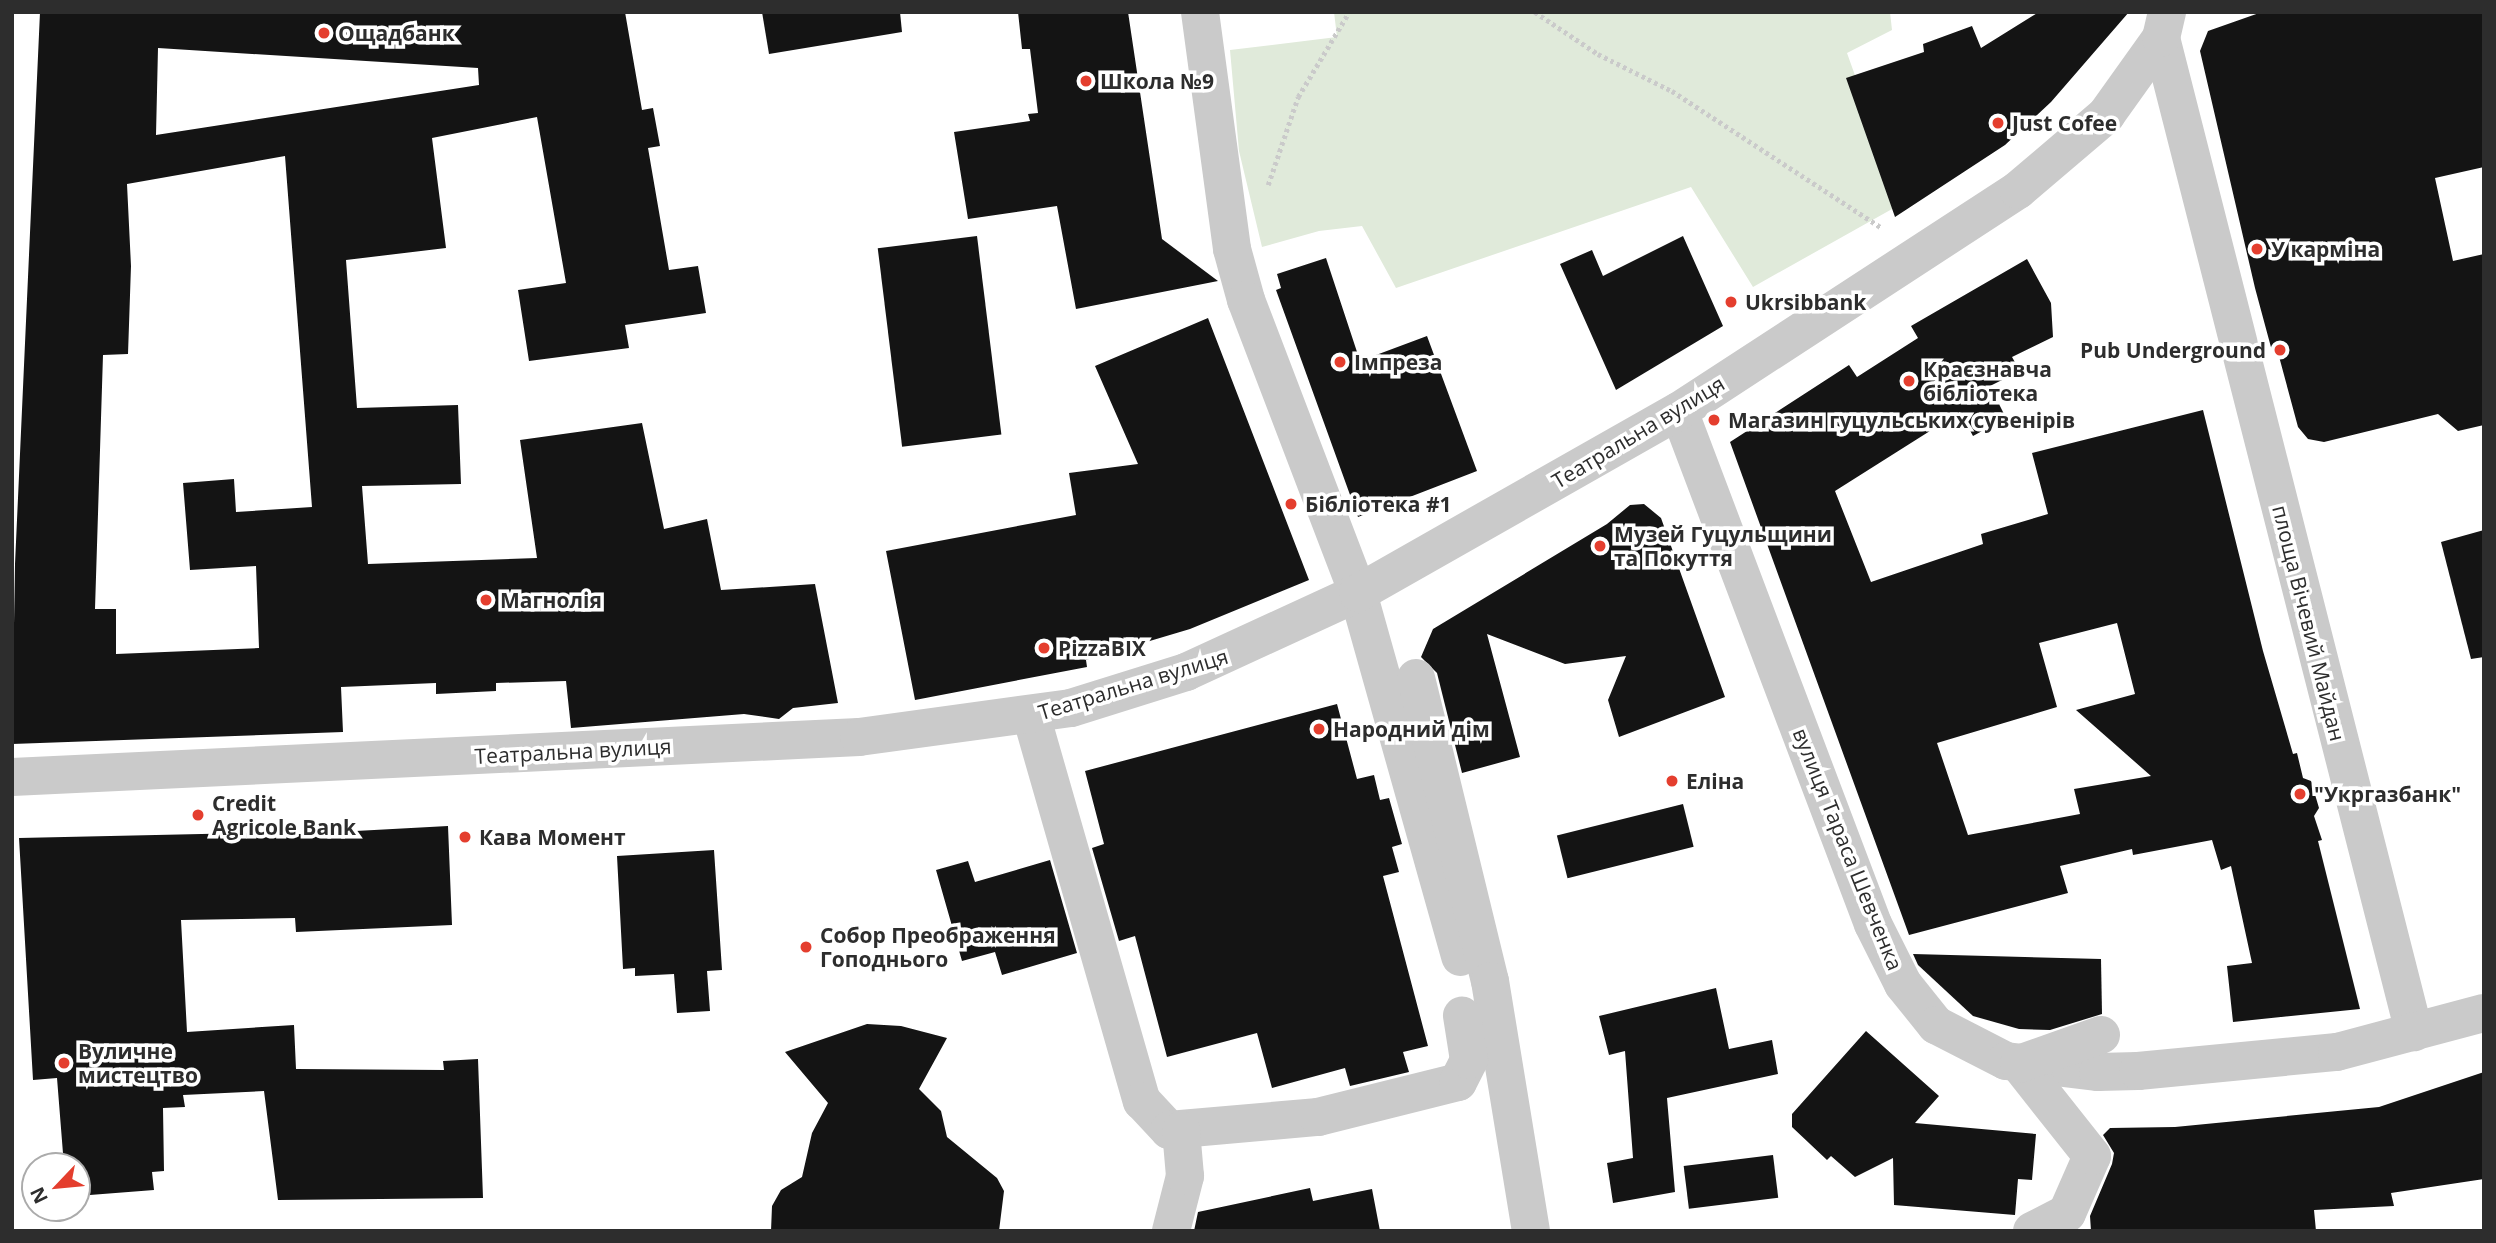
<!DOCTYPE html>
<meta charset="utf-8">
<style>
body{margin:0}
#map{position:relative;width:2496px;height:1243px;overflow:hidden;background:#fff;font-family:"Open Sans",sans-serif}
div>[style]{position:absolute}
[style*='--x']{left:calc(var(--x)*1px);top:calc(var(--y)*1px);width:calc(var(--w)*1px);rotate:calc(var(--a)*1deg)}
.green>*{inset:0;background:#e0eada}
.building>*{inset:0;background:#141414;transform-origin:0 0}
.path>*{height:4.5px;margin-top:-2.25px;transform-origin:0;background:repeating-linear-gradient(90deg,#cacaca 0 3.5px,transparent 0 7px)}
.minor>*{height:38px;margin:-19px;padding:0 19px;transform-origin:19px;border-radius:19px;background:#cacaca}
.dots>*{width:19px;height:19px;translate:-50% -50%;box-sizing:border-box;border:4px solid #fff;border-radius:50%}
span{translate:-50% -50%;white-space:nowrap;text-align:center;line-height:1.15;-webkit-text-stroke:7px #fff;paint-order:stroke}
.poi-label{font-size:21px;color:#2d2d2d;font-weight:700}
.left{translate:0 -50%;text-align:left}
.right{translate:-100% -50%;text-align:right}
.street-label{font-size:21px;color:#2d2d2d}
.frame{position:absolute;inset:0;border:14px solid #2d2d2d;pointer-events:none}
.north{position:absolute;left:21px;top:1152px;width:70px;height:70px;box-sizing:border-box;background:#fff;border:2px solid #ababab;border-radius:50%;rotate:244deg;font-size:19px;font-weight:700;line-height:28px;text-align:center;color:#2d2d2d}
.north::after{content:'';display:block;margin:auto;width:24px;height:32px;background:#e43e2e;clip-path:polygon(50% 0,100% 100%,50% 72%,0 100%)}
</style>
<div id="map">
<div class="green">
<i style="clip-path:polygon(1334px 12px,1890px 12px,1892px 30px,1847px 53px,1901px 204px,1753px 287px,1691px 187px,1396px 288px,1362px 226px,1319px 231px,1262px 247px,1239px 151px,1230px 50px,1337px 37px)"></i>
</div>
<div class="building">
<i style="clip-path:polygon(evenodd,40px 12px,625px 12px,642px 110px,653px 108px,660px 146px,648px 148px,669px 270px,698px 266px,706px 313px,625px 325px,629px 348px,529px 361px,518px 290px,566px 283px,537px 117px,432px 138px,446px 248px,346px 260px,357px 408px,458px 405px,461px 484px,362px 486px,368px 564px,537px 558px,520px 440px,642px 423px,664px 529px,707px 519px,721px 590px,815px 584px,838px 703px,793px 708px,779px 719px,744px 714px,571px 728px,566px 681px,496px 683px,496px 691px,436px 694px,436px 683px,341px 687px,343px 732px,12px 744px,15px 564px,40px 12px,158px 48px,478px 68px,479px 85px,156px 135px,158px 48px,40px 12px,285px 156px,312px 507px,236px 512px,234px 479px,183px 483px,190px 570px,256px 566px,259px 648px,116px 654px,116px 609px,95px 609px,103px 355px,128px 354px,131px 266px,127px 184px,285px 156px)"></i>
<i style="clip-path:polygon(762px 12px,900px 12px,902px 32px,769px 54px)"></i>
<i style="clip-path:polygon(1018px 12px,1128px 12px,1162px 239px,1218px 281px,1076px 309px,1057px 206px,968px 219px,954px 132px,1030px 121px,1028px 114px,1038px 113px,1030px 49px,1022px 49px)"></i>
<i style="clip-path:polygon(2039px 12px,2129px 12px,2051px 102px,2005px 145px,1895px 217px,1846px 78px,1924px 52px,1923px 44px,1972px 26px,1981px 48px)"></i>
<i style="clip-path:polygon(2262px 12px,2484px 12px,2484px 167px,2435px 178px,2453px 261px,2484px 254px,2484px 425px,2458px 431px,2438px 414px,2324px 442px,2308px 439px,2298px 427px,2277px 349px,2272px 351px,2255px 288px,2200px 51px,2208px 31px)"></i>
<i style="left:977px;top:236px;width:200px;height:100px;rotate:83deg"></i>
<i style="clip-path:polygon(1683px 236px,1723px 326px,1616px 390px,1560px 264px,1592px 250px,1603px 276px)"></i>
<i style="clip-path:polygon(1326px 258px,1360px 361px,1427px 336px,1477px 471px,1358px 517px,1276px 290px,1281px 288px,1277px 274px)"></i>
<i style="clip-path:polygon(evenodd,2027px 259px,2051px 303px,2053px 337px,2012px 357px,2020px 371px,1990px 386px,2006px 418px,1973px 436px,1960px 412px,1835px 491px,1871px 582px,1983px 544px,1981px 534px,2048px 514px,2032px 453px,2203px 410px,2263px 651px,2293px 754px,2297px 753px,2303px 778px,2311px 781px,2319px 808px,2314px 816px,2322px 840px,2318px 841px,2360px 1009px,2233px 1022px,2227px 966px,2252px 963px,2231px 866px,2221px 870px,2212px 840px,2133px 855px,2132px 849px,2060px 866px,2068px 893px,1909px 935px,1730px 442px,1849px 365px,1857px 377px,1918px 338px,1911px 326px,2027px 259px,2117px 623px,2135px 694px,2076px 710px,2151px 776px,2074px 789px,2080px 814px,1968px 835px,1937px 743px,2057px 707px,2039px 643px,2117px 623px)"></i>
<i style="clip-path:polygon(1208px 318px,1309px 580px,1190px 629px,1086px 660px,1087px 667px,915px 700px,886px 551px,1076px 515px,1069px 473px,1138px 464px,1095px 366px)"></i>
<i style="clip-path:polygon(1644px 504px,1661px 518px,1725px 697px,1619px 737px,1608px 700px,1626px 656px,1565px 664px,1487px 634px,1520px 757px,1462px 773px,1437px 673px,1421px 657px,1433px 629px,1607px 524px,1630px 505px)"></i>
<i style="clip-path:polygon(2484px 530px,2484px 657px,2471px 659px,2441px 542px)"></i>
<i style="clip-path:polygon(1337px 704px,1357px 779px,1374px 775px,1380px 800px,1389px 798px,1402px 844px,1392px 847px,1399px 872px,1383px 876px,1428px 1046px,1403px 1052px,1409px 1072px,1350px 1086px,1345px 1068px,1272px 1088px,1257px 1033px,1167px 1057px,1135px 936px,1119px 941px,1092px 848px,1104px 844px,1085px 771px)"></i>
<i style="left:1683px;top:804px;width:44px;height:130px;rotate:76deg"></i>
<i style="clip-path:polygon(448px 826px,452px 925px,296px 932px,295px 918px,181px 920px,187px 1032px,294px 1025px,296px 1069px,444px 1070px,443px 1061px,478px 1059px,483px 1198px,278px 1200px,264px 1091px,183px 1095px,185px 1107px,163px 1108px,164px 1171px,152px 1172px,154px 1190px,77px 1196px,77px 1166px,64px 1166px,57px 1078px,33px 1080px,19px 838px,247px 833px,247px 837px)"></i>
<i style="clip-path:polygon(714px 850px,722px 970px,707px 971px,710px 1011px,677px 1013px,674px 974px,635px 976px,635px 968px,623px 969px,617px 856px)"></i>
<i style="clip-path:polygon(1050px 860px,1077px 953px,1002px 975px,995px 952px,962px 961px,936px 870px,968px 861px,975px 882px)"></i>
<i style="clip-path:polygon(1913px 954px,2101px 959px,2102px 1014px,2050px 1030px,2019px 1029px,1973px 1016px,1918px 965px)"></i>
<i style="clip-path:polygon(1716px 988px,1729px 1049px,1772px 1040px,1778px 1074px,1667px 1098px,1675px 1192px,1613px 1203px,1607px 1163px,1633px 1158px,1625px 1051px,1609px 1055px,1599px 1016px)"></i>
<i style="clip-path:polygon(867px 1024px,901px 1026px,947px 1038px,919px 1089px,941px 1111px,947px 1137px,997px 1178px,1004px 1191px,999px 1231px,771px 1231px,772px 1206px,781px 1190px,802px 1177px,812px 1133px,828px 1103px,785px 1052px)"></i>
<i style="clip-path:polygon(1866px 1031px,1939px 1096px,1915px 1123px,2036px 1134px,2032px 1180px,2018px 1179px,2015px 1215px,1894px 1205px,1893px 1158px,1855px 1177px,1831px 1156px,1827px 1160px,1792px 1127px,1792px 1114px)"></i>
<i style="clip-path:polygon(2484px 1072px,2484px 1179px,2391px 1193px,2394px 1206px,2314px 1210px,2316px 1231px,2091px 1231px,2090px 1216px,2112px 1164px,2114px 1153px,2103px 1135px,2110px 1128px,2175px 1127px,2379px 1107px)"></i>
<i style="left:1773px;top:1155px;width:43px;height:90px;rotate:83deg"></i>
<i style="clip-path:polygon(1310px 1188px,1313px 1201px,1372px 1189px,1380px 1231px,1194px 1231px,1198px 1212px)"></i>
</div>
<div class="path">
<i style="--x:1535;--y:12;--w:76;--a:33.7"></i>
<i style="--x:1598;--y:54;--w:83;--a:26.6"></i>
<i style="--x:1672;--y:91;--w:251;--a:33.1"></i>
<i style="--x:1268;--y:185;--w:93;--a:-71.2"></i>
<i style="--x:1298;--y:97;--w:99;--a:-59"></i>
</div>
<div class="minor">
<i style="--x:1200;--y:12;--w:239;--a:82.3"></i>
<i style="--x:1232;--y:249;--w:53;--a:74.6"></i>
<i style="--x:1246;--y:300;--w:314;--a:69.1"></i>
<i style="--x:1358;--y:593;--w:378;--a:74.3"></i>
<i style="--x:2161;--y:38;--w:1026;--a:75.72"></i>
<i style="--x:1679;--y:411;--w:548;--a:69.29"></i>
<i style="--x:1873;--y:924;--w:67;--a:63.4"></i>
<i style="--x:1903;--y:984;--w:53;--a:51.2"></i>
<i style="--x:1936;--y:1025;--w:79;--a:27.2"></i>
<i style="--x:2006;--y:1061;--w:93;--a:6.8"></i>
<i style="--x:2098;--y:1072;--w:40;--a:-1.4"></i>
<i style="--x:2138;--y:1071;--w:200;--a:-5.5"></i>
<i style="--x:2337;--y:1052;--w:152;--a:-14.9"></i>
<i style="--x:1416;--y:678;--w:312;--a:76.3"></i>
<i style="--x:1490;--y:981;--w:253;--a:80.7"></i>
<i style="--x:1031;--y:715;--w:402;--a:74"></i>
<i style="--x:1142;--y:1101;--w:40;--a:47"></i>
<i style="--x:1169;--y:1130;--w:150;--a:-5"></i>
<i style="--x:1318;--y:1117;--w:144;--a:-14"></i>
<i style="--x:1458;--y:1082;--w:25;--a:-63"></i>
<i style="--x:1469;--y:1060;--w:45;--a:-99"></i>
<i style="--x:12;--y:777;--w:848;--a:-2.7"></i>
<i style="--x:859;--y:737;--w:214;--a:-7.8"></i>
<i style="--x:1071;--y:708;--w:121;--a:-17.4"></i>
<i style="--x:1186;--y:672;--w:189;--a:-24.7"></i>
<i style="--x:1358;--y:593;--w:369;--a:-29.6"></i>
<i style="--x:1679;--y:411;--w:405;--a:-33.1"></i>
<i style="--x:2018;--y:190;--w:116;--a:-40.4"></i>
<i style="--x:2106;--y:115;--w:95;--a:-54.5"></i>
<i style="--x:2161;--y:38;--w:27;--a:-77"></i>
<i style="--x:1171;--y:1231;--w:57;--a:-75.7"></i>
<i style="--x:1185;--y:1176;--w:46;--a:-95"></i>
<i style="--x:2032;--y:1231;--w:39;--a:-27"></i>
<i style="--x:2067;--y:1213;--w:62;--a:-66.3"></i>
<i style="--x:2092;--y:1156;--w:117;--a:-128.4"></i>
<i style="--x:2019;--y:1064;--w:87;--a:-19.5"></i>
</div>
<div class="dots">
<i style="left:324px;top:33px;background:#e43e2e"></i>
<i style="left:1086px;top:81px;background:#e43e2e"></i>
<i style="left:1998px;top:123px;background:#e43e2e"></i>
<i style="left:2257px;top:249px;background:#e43e2e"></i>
<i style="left:1731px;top:302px;background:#e43e2e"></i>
<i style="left:2280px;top:350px;background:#e43e2e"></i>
<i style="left:1340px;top:362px;background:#e43e2e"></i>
<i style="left:1909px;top:381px;background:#e43e2e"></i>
<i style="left:1714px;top:420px;background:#e43e2e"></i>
<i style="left:1291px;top:504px;background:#e43e2e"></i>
<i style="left:1600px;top:546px;background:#e43e2e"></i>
<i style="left:486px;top:600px;background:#e43e2e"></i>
<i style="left:1044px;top:648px;background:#e43e2e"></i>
<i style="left:1319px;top:729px;background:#e43e2e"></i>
<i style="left:1672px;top:781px;background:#e43e2e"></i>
<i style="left:2300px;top:794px;background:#e43e2e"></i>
<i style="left:198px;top:815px;background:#e43e2e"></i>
<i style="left:465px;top:837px;background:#e43e2e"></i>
<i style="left:806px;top:947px;background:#e43e2e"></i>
<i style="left:64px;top:1063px;background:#e43e2e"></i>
</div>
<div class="poi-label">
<span class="left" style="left:338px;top:33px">Ощадбанк</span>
<span class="left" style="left:1100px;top:81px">Школа №9</span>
<span class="left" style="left:2012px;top:123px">Just Cofee</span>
<span class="left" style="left:2271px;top:249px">У карміна</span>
<span class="left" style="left:1745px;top:302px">Ukrsibbank</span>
<span class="right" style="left:2266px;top:350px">Pub Underground</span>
<span class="left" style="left:1354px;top:362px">Імпреза</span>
<span class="left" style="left:1923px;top:381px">Краєзнавча<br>бібліотека</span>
<span class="left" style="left:1728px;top:420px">Магазин гуцульських сувенірів</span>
<span class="left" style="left:1305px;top:504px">Бібліотека #1</span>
<span class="left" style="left:1614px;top:546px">Музей Гуцульщини<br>та Покуття</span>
<span class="left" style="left:500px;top:600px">Магнолія</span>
<span class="left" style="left:1058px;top:648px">PizzaBIX</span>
<span class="left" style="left:1333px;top:729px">Народний дім</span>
<span class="left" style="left:1686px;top:781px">Еліна</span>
<span class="left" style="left:2314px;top:794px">"Укргазбанк"</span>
<span class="left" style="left:212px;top:815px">Credit<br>Agricole Bank</span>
<span class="left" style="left:479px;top:837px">Кава Момент</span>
<span class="left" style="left:820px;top:947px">Собор Преображення<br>Гоподнього</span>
<span class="left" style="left:78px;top:1063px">Вуличне<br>мистецтво</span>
</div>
<div class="street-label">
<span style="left:1638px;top:432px;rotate:-31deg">Театральна вулиця</span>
<span style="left:2309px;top:623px;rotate:76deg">площа Вічевий Майдан</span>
<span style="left:1133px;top:684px;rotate:-17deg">Театральна вулиця</span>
<span style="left:573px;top:751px;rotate:-3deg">Театральна вулиця</span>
<span style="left:1848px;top:849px;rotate:68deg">вулиця Тараса Шевченка</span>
</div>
<div class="frame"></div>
<div class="north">N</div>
</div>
